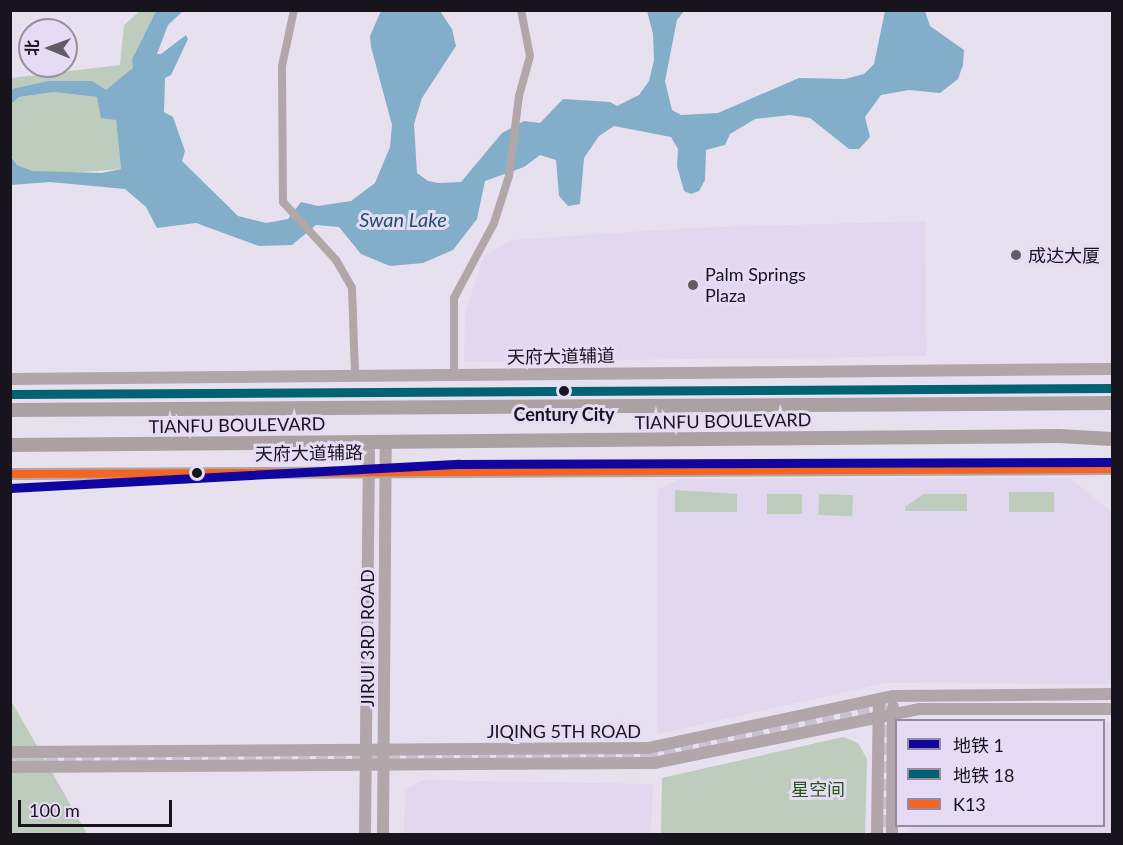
<!DOCTYPE html>
<meta charset="utf-8">
<style>
body{margin:0}
#map{position:relative;width:1123px;height:845px;overflow:hidden;background:#e7e1ef;font-family:Lato,"Noto Sans SC",sans-serif}
div>[style]{position:absolute}
[style*='--x']{left:calc(var(--x)*1px);top:calc(var(--y)*1px);width:calc(var(--w)*1px);rotate:calc(var(--a)*1deg)}
.built>*{inset:0;background:#e1d7ef}
.green>*{inset:0;background:#bdccbc;transform-origin:0 0}
.water>*{inset:0;background:#82aeca}
.secondary-tunnel>*{height:12px;margin-top:-6px;transform-origin:0;background:repeating-linear-gradient(90deg,#c8c2d0 0 12px,transparent 0 18px)}
.street>*{height:8px;margin:-4px;padding:0 4px;transform-origin:4px;border-radius:4px;background:#b1a7a8}
.secondary>*{height:12px;margin:-6px;padding:0 6px;transform-origin:6px;border-radius:6px;background:#b1a6a9}
.primary>*{height:14px;margin:-7px;padding:0 7px;transform-origin:7px;border-radius:7px;background:#aba0a2}
.bus-1>*{height:8px;margin:-4px;padding:0 4px;transform-origin:4px;border-radius:4px;background:#f26522}
.metro-1>*{height:9px;margin:-4.5px;padding:0 4.5px;transform-origin:4.5px;border-radius:4.5px;background:#10069f}
.metro-2>*{height:9px;margin:-4.5px;padding:0 4.5px;transform-origin:4.5px;border-radius:4.5px;background:#006272}
.dots>*{width:16px;height:16px;translate:-50% -50%;box-sizing:border-box;border:3px solid #e6dbf5;border-radius:50%}
span{translate:-50% -50%;white-space:nowrap;text-align:center;line-height:1.15;-webkit-text-stroke:6px #e6dbf5;paint-order:stroke}
.poi-label{font-size:18px;color:#18141d}
.left{translate:0 -50%;text-align:left}
.street-label{font-size:18px;color:#18141d}
.stop-label{font-size:18px;color:#18141d;font-weight:700}
.park-label{font-size:18px;color:#245712}
.water-label{font-size:20px;color:#1e526b;font-style:italic}
.frame{position:absolute;inset:0;border:12px solid #18141d;pointer-events:none}
.legend{position:absolute;left:895px;top:719px;width:210px;height:108px;box-sizing:border-box;background:#e6dbf5;border:2px solid #948b9f;margin:0;padding:8px 10px;list-style:none;font-size:18px;color:#18141d}
.legend li{display:flex;align-items:center;gap:12px;height:30px}
.legend b{width:30px;border:2px solid #948b9f}
.north{position:absolute;left:18px;top:18px;width:60px;height:60px;box-sizing:border-box;background:#e6dbf5;border:2px solid #948b9f;border-radius:50%;rotate:271deg;font-size:16px;font-weight:700;line-height:24px;text-align:center;color:#18141d}
.north::after{content:'';display:block;margin:auto;width:21px;height:27px;background:#605c66;clip-path:polygon(50% 0,100% 100%,50% 72%,0 100%)}
.scale{position:absolute;left:18px;top:800px;width:154px;height:27px;box-sizing:border-box;border:3px solid #18141d;border-top:0;padding-left:8px;font-size:18px;line-height:21px;white-space:nowrap;color:#18141d;-webkit-text-stroke:4px #e6dbf5;paint-order:stroke}
</style>
<div id="map">
<div class="built">
<i style="clip-path:polygon(925px 221px,926px 356px,464px 362px,465px 313px,484px 256px,511px 240px,688px 228px)"></i>
<i style="clip-path:polygon(1070px 478px,1112px 512px,1112px 684px,885px 683px,658px 734px,658px 489px,680px 479px)"></i>
<i style="clip-path:polygon(1104px 722px,1112px 722px,1112px 834px,908px 834px,908px 826px,1104px 826px)"></i>
<i style="clip-path:polygon(421px 780px,653px 784px,651px 834px,404px 834px,405px 791px)"></i>
</div>
<div class="green">
<i style="clip-path:polygon(140px 11px,156px 11px,135px 52px,133px 68px,119px 83px,106px 90px,48px 81px,11px 89px,11px 78px,120px 65px,124px 25px)"></i>
<i style="clip-path:polygon(54px 92px,97px 97px,116px 120px,121px 169px,69px 173px,33px 171px,17px 165px,11px 155px,10px 104px,19px 97px)"></i>
<i style="clip-path:polygon(675px 490px,737px 494px,737px 512px,675px 512px)"></i>
<i style="left:1009px;top:492px;width:45px;height:20px"></i>
<i style="left:767px;top:494px;width:35px;height:20px"></i>
<i style="left:819px;top:494px;width:34px;height:21px;rotate:2deg"></i>
<i style="clip-path:polygon(924px 494px,967px 494px,967px 511px,905px 511px,905px 507px)"></i>
<i style="clip-path:polygon(10px 699px,36px 744px,87px 834px,11px 834px)"></i>
<i style="clip-path:polygon(843px 737px,858px 743px,867px 759px,865px 834px,661px 834px,662px 778px)"></i>
</div>
<div class="water">
<i style="clip-path:polygon(156px 11px,183px 11px,168px 25px,157px 54px,161px 54px,186px 35px,188px 39px,171px 75px,165px 78px,164px 112px,173px 117px,185px 151px,182px 161px,238px 216px,266px 223px,288px 219px,301px 202px,318px 206px,351px 201px,375px 183px,390px 147px,392px 125px,371px 47px,370px 36px,381px 11px,440px 11px,452px 29px,456px 46px,422px 98px,414px 124px,417px 173px,428px 181px,438px 183px,461px 182px,502px 133px,524px 121px,540px 123px,563px 99px,610px 102px,617px 106px,639px 95px,649px 81px,654px 60px,653px 34px,647px 11px,684px 11px,677px 20px,665px 81px,672px 110px,681px 115px,718px 113px,799px 78px,845px 79px,864px 74px,874px 64px,885px 11px,925px 11px,930px 26px,964px 50px,963px 65px,958px 79px,940px 93px,909px 90px,881px 95px,865px 117px,870px 137px,859px 149px,849px 149px,810px 118px,790px 115px,755px 119px,730px 134px,725px 145px,706px 150px,705px 180px,699px 191px,691px 194px,684px 191px,677px 166px,678px 149px,671px 137px,614px 126px,599px 136px,584px 158px,580px 204px,568px 206px,559px 196px,556px 160px,540px 155px,524px 167px,485px 181px,477px 219px,453px 250px,423px 263px,390px 266px,361px 254px,339px 227px,316px 225px,292px 245px,259px 246px,196px 223px,157px 228px,146px 207px,125px 189px,50px 182px,11px 185px,10px 155px,17px 165px,33px 171px,102px 173px,121px 169px,116px 120px,101px 118px,97px 97px,54px 92px,19px 97px,11px 104px,11px 89px,48px 81px,92px 81px,106px 90px,133px 68px,132px 59px)"></i>
</div>
<div class="secondary-tunnel">
<i style="--x:10;--y:760;--w:636;--a:-0.36"></i>
<i style="--x:646;--y:756;--w:246;--a:-11.5"></i>
<i style="--x:887;--y:707;--w:127;--a:90.9"></i>
</div>
<div class="street">
<i style="--x:294;--y:10;--w:57;--a:102.1"></i>
<i style="--x:282;--y:66;--w:136;--a:89.6"></i>
<i style="--x:283;--y:202;--w:79;--a:47.6"></i>
<i style="--x:336;--y:260;--w:32;--a:60"></i>
<i style="--x:352;--y:288;--w:88;--a:88"></i>
<i style="--x:454;--y:375;--w:77;--a:-90"></i>
<i style="--x:454;--y:298;--w:85;--a:-61.9"></i>
<i style="--x:494;--y:223;--w:49;--a:-72.3"></i>
<i style="--x:509;--y:176;--w:81;--a:-82.9"></i>
<i style="--x:519;--y:96;--w:41;--a:-74.6"></i>
<i style="--x:530;--y:56;--w:47;--a:-101.1"></i>
</div>
<div class="secondary">
<i style="--x:10;--y:379;--w:1102;--a:-0.52"></i>
<i style="--x:10;--y:474;--w:1102;--a:-0.26"></i>
<i style="--x:10;--y:752;--w:638;--a:-0.36"></i>
<i style="--x:648;--y:748;--w:250;--a:-12"></i>
<i style="--x:893;--y:696;--w:219;--a:-0.5"></i>
<i style="--x:10;--y:767;--w:644;--a:-0.36"></i>
<i style="--x:654;--y:763;--w:270;--a:-11.5"></i>
<i style="--x:919;--y:709;--w:193;--a:0"></i>
<i style="--x:365;--y:834;--w:392;--a:-89.4"></i>
<i style="--x:383;--y:834;--w:392;--a:-89.6"></i>
<i style="--x:877;--y:834;--w:135;--a:-89.2"></i>
<i style="--x:892;--y:834;--w:127;--a:-89.5"></i>
</div>
<div class="primary">
<i style="--x:10;--y:410;--w:1102;--a:-0.36"></i>
<i style="--x:10;--y:445;--w:1049;--a:-0.49"></i>
<i style="--x:1059;--y:436;--w:53;--a:3.2"></i>
</div>
<div class="bus-1">
<i style="--x:10;--y:474;--w:1102;--a:-0.26"></i>
</div>
<div class="metro-1">
<i style="--x:10;--y:488;--w:450;--a:-3.1"></i>
<i style="--x:459;--y:464;--w:653;--a:-0.18"></i>
</div>
<div class="metro-2">
<i style="--x:10;--y:394;--w:1102;--a:-0.31"></i>
</div>
<div class="dots">
<i style="left:1016px;top:255px;background:#605c66"></i>
<i style="left:693px;top:285px;background:#605c66"></i>
<i style="left:564px;top:391px;background:#18141d"></i>
<i style="left:197px;top:473px;background:#18141d"></i>
</div>
<div class="poi-label">
<span class="left" style="left:1028px;top:255px">成达大厦</span>
<span class="left" style="left:705px;top:285px">Palm Springs<br>Plaza</span>
</div>
<div class="street-label">
<span style="left:561px;top:356px;rotate:-1deg">天府大道辅道</span>
<span style="left:723px;top:421px;rotate:-1deg">TIANFU BOULEVARD</span>
<span style="left:237px;top:425px;rotate:-1deg">TIANFU BOULEVARD</span>
<span style="left:309px;top:453px;rotate:-1deg">天府大道辅路</span>
<span style="left:367px;top:638px;rotate:-90deg">JIRUI 3RD ROAD</span>
<span style="left:564px;top:731px">JIQING 5TH ROAD</span>
</div>
<div class="stop-label">
<span style="left:564px;top:414px">Century City</span>
</div>
<div class="park-label">
<span style="left:818px;top:789px">星空间</span>
</div>
<div class="water-label">
<span style="left:403px;top:219px">Swan Lake</span>
</div>
<div class="frame"></div>
<ul class="legend">
<li><b style="height:8px;background:#10069f"></b>地铁 1</li>
<li><b style="height:8px;background:#006272"></b>地铁 18</li>
<li><b style="height:8px;background:#f26522"></b>K13</li>
</ul>
<div class="north">北</div>
<div class="scale">100 m</div>
</div>
